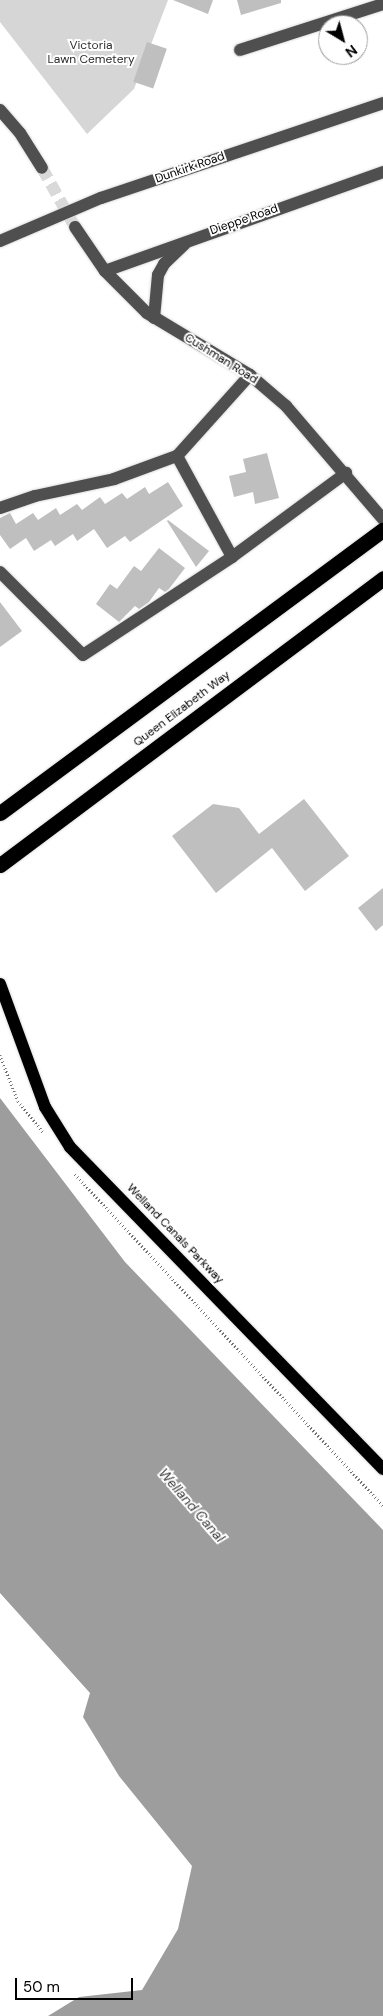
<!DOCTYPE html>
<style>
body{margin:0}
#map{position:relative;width:383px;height:2016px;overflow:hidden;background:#fff;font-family:"DM Sans",sans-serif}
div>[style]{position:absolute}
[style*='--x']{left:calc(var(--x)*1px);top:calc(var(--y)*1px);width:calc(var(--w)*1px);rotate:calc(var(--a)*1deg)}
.green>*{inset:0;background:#d6d6d6}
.water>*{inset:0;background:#9d9d9d}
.building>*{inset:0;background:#bfbfbf;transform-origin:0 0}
.minor-tunnel>*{height:12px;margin-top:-6px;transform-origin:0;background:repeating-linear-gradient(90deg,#d9d9d9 0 12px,transparent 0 18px)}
.path>*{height:2.5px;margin-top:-1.25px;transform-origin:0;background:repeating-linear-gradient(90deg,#717171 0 1px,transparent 0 3.5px)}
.roads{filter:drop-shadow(0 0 1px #dbdbdb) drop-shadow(0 0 1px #dbdbdb)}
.minor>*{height:12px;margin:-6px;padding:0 6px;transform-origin:6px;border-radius:6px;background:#4f4f4f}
.major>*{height:12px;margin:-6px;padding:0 6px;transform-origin:6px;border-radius:6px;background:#000}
.highway>*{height:15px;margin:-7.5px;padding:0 7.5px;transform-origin:7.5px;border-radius:7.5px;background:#000}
span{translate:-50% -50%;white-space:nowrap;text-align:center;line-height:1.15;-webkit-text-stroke:4px #fff;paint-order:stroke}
.park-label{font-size:12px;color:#2d2d2d}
.street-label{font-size:12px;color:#000}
.water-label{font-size:14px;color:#3e3e3e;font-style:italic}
.north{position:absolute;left:318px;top:15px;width:50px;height:50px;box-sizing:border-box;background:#fff;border:1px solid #999;border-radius:50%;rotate:143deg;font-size:14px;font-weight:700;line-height:20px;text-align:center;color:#000}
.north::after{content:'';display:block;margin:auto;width:18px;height:22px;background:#000;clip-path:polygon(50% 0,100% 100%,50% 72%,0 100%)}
.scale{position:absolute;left:15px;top:1978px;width:118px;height:22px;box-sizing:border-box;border:2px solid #000;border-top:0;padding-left:6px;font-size:15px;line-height:18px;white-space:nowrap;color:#000;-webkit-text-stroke:4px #fff;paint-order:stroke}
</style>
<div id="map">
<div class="green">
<i style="clip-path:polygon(0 0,168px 0,134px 89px,87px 134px,0 22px)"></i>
</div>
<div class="water">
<i style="clip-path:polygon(0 1098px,125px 1262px,383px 1530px,383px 2016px,48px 2016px,79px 1997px,142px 1990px,178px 1929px,192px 1866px,119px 1776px,83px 1717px,90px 1693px,0 1593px)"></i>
</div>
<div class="building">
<i style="clip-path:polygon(173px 0,213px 0,208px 14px)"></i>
<i style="clip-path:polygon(237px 0,281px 0,281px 3px,241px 15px)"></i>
<i style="left:147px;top:42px;width:21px;height:42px;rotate:19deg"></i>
<i style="clip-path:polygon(267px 453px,279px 498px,255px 504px,253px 492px,234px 497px,229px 476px,246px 472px,243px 459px)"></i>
<i style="clip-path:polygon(168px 482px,183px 506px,130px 542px,125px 536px,107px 548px,94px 529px,77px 541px,73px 534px,55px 546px,51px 540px,34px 551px,26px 538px,10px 549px,0 535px,0 518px,10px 513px,16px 524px,33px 513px,38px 520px,56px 508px,60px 515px,77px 504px,82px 510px,100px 497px,105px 504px,122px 493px,127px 499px,145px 487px,149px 494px)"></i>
<i style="clip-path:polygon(168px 520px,209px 551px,196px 567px,167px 521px)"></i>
<i style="clip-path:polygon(159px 548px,185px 568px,169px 589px,165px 592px,159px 588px,149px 602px,139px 609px,135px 606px,119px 622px,96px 604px,110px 584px,117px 589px,134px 566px,141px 571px)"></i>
<i style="clip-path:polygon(0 602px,22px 631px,0 647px)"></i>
<i style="clip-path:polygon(304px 799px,349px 856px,305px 891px,272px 848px,216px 893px,172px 836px,213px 804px,239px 808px,259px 834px)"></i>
<i style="clip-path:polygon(383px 888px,383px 925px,376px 931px,358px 908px)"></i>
</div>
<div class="minor-tunnel">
<i style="--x:42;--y:168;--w:68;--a:60.8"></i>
</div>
<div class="path">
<i style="--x:0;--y:1055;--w:49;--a:68.6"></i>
<i style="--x:18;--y:1101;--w:40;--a:51"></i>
<i style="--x:75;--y:1174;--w:453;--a:47.1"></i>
</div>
<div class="roads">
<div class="minor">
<i style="--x:240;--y:50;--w:150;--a:-17.8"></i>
<i style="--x:0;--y:110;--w:30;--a:49"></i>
<i style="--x:20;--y:133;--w:41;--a:57.8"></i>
<i style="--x:75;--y:227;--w:53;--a:55.7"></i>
<i style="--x:105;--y:271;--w:59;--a:45"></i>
<i style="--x:147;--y:313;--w:120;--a:31"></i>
<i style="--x:250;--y:375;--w:48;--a:40.7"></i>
<i style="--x:286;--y:406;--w:149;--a:49.4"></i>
<i style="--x:0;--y:241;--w:110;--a:-23.1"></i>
<i style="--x:101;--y:198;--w:298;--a:-18.6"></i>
<i style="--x:105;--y:271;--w:295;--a:-19.6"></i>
<i style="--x:154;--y:318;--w:43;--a:-84.7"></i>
<i style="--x:158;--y:275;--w:13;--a:-61"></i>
<i style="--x:164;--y:264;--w:29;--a:-44"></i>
<i style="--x:177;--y:456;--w:115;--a:61.4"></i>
<i style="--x:0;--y:508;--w:37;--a:-19"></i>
<i style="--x:35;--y:496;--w:81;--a:-12.1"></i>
<i style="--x:114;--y:479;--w:67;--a:-20.1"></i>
<i style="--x:177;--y:456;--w:109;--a:-48"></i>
<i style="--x:0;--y:572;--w:117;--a:45"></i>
<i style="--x:83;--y:655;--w:178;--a:-33.3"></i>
<i style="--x:232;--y:557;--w:142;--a:-36.4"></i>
</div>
<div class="major">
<i style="--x:0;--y:984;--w:131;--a:69.9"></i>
<i style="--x:45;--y:1107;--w:47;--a:58"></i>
<i style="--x:70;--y:1147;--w:449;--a:45.8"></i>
</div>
<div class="highway">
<i style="--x:0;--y:813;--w:476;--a:-36.5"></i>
<i style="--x:0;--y:865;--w:479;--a:-36.8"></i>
</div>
</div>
<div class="park-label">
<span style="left:91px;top:53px">Victoria<br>Lawn Cemetery</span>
</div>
<div class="street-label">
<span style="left:190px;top:168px;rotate:-19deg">Dunkirk Road</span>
<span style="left:244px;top:220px;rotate:-19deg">Dieppe Road</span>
<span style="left:221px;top:359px;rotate:32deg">Cushman Road</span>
<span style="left:182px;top:709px;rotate:-37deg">Queen Elizabeth Way</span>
<span style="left:175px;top:1234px;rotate:46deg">Welland Canals Parkway</span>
</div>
<div class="water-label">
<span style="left:192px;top:1505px;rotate:49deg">Welland Canal</span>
</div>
<div class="north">N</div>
<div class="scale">50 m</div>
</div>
